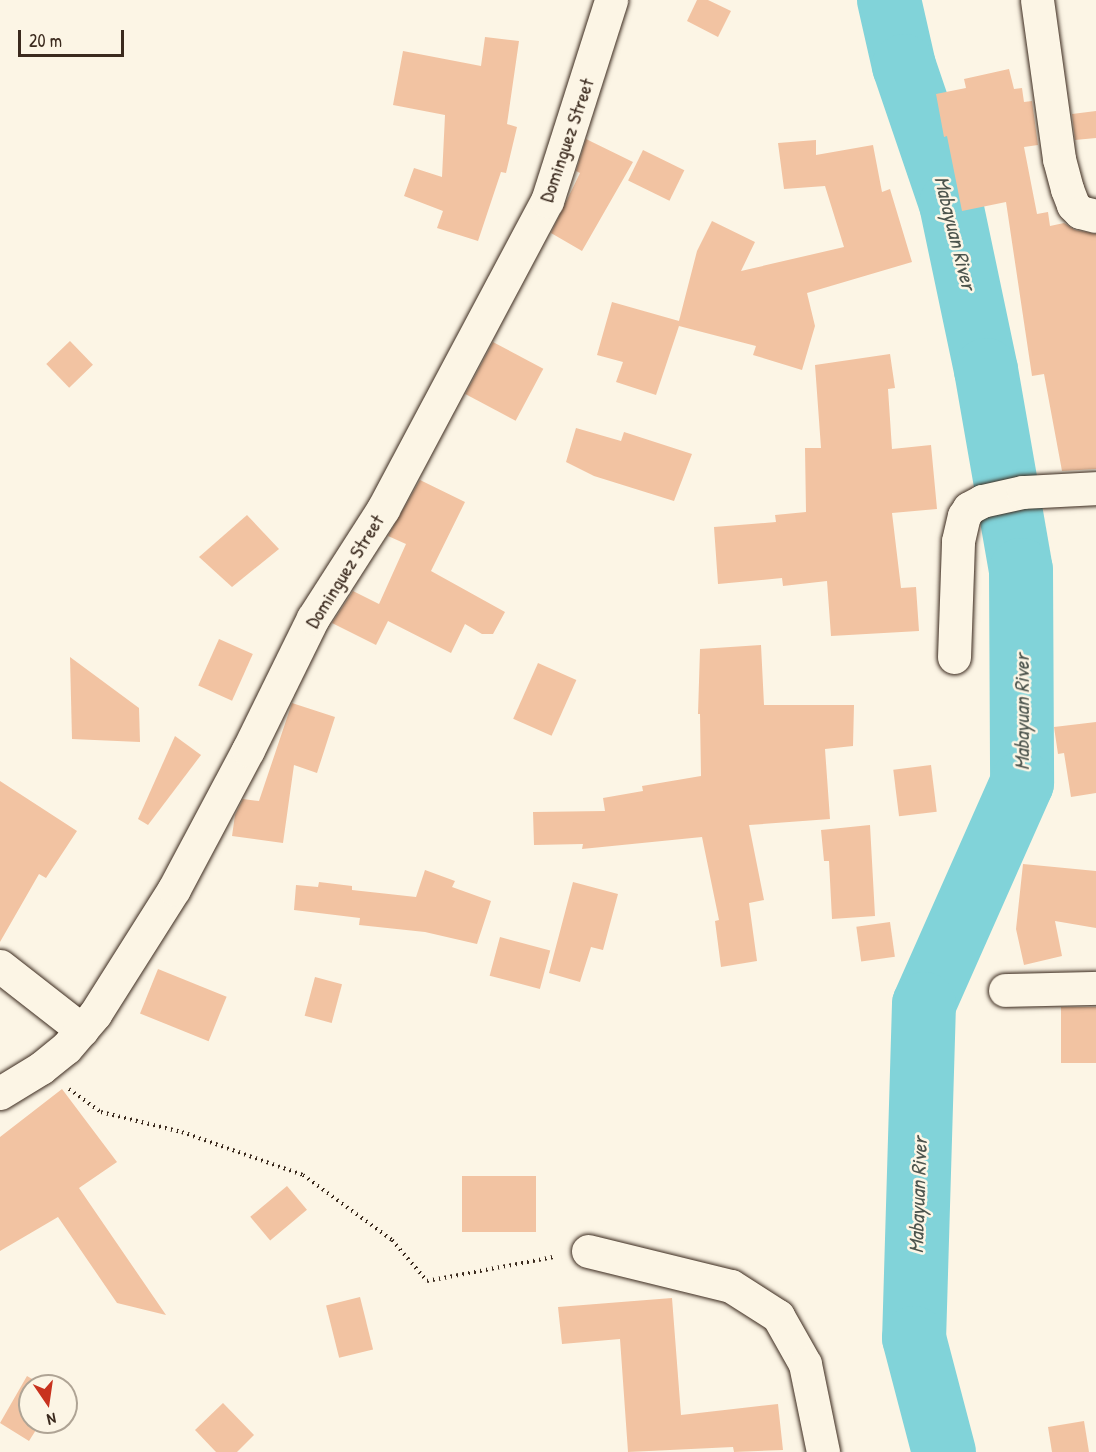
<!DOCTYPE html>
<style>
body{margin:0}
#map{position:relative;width:1096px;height:1452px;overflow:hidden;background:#fcf5e5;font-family:"Patrick Hand",sans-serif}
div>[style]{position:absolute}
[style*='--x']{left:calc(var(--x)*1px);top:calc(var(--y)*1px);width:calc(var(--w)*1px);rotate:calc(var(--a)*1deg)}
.river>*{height:64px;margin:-32px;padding:0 32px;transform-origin:32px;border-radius:32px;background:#81d3d9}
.building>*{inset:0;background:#f2c3a2;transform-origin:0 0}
.path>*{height:4px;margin-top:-2px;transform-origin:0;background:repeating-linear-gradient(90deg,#3b2a1e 0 1.5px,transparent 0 6px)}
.roads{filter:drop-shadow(0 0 2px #3b2a1e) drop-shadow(0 0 2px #3b2a1e)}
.minor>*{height:33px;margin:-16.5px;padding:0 16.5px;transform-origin:16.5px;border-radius:16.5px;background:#fcf5e5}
span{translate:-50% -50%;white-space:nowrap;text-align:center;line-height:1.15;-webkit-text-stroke:5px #fcf5e5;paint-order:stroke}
.street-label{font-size:20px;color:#3b2a1e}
.water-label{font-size:21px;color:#4c544d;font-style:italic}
.north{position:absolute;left:18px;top:1374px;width:60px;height:60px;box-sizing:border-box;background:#fcf5e5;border:2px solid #afa495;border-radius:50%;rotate:167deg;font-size:16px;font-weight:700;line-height:24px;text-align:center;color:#3b2a1e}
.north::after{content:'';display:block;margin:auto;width:21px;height:27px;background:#c8321e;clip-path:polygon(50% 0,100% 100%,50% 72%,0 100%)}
.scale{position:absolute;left:18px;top:30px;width:106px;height:27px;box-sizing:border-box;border:3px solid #3b2a1e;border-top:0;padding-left:8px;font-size:18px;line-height:21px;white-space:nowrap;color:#3b2a1e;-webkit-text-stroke:4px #fcf5e5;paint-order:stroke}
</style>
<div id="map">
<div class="river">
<i style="--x:889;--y:0;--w:68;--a:77.2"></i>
<i style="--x:904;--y:66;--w:146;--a:71.2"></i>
<i style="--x:951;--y:204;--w:170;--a:78.1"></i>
<i style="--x:986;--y:370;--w:203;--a:80.1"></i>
<i style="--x:1021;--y:570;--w:213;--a:89.7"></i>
<i style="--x:1022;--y:783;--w:242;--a:113.9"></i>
<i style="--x:924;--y:1004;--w:334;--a:91.7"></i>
<i style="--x:914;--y:1338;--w:118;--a:75.3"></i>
</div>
<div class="building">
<i style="clip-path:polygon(697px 0,708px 0,731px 11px,718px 37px,687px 21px)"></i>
<i style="clip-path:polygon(485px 37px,519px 41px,507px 124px,517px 127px,506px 173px,501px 172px,478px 241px,437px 228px,443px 211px,404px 196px,414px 168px,442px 177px,445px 115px,393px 105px,403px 51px,481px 66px)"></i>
<i style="clip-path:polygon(1009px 69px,1014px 89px,1022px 88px,1024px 102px,1032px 101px,1038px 145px,1024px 147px,1037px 214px,1048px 212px,1050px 226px,1064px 223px,1075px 230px,1096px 234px,1096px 469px,1062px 471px,1044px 374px,1032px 376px,1006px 202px,962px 211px,947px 136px,944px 137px,936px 94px,966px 88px,964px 79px)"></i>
<i style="clip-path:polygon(1096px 111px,1096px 138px,1075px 140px,1072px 114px)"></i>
<i style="clip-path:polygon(586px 139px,633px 162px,582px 251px,551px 233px,580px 173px,576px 171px)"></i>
<i style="clip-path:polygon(816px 140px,816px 155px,873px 145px,882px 192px,890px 189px,912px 262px,807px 293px,815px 326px,802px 370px,753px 355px,756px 346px,679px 326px,656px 395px,616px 382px,623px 362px,597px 355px,612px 302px,679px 321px,697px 251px,712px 221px,755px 242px,741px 271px,844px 247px,825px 186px,784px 189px,778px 143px)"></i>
<i style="left:643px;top:150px;width:46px;height:34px;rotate:26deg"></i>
<i style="left:70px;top:341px;width:33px;height:33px;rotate:46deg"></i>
<i style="left:493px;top:342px;width:57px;height:59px;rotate:28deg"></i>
<i style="clip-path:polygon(890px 354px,895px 388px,888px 389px,892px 449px,931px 445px,937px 509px,892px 513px,901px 588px,916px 587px,919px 631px,831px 636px,827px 581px,783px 586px,782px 578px,718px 584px,714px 527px,776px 522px,775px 515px,806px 512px,805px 448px,821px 448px,815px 365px)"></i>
<i style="clip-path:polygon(576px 428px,621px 441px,624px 432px,692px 454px,674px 501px,594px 476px,566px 462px)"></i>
<i style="clip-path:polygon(420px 480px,465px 502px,431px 571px,505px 612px,493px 634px,482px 634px,465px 624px,451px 653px,388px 621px,376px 645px,332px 623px,353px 591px,379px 604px,406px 544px,388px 536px)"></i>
<i style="clip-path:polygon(247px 515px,279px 549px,232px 587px,199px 557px)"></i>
<i style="left:219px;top:639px;width:37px;height:51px;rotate:24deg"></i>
<i style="clip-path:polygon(761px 645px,764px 705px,854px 705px,853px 746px,825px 749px,830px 819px,749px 825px,764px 900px,749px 903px,757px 961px,721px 967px,715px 921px,719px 920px,702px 837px,582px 849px,583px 844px,534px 845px,533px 812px,605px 811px,603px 798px,643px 791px,642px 786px,701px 776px,700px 714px,698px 714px,700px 649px)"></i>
<i style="clip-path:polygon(70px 657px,139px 708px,140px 742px,72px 739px)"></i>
<i style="left:538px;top:663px;width:42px;height:61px;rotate:24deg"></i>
<i style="clip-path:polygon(292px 703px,335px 717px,317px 773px,294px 765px,283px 843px,232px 836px,235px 815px,243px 799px,259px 801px)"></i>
<i style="clip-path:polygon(1096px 722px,1096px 793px,1071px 797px,1064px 753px,1058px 754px,1054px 727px)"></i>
<i style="clip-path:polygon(175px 736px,201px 755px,148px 825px,138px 819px)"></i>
<i style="left:931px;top:765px;width:47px;height:38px;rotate:83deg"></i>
<i style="clip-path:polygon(0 781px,77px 831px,46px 878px,39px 874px,0 942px)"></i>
<i style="clip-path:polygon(870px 825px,875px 916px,832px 919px,829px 861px,824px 861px,821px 830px)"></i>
<i style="clip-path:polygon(1023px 864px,1096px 871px,1096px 928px,1055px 921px,1062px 956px,1024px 965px,1016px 929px)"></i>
<i style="clip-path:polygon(425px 870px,455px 881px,452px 887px,491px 901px,477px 944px,425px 932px,359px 925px,360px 918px,294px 910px,296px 885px,318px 887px,319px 882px,352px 886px,352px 890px,416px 897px)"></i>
<i style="clip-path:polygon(573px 882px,618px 894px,603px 950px,591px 947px,580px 982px,549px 973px)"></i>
<i style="left:890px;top:922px;width:35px;height:34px;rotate:82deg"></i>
<i style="left:500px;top:937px;width:52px;height:40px;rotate:15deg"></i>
<i style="left:158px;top:969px;width:74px;height:48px;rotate:22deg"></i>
<i style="left:315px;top:977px;width:28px;height:40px;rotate:15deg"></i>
<i style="left:1096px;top:1007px;width:56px;height:35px;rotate:90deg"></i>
<i style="clip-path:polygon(62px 1089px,117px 1162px,79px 1188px,166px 1315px,117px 1303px,58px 1217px,0 1251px,0 1137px)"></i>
<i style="left:462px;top:1176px;width:74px;height:56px"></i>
<i style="left:287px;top:1186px;width:31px;height:48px;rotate:50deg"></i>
<i style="left:360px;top:1297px;width:54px;height:35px;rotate:76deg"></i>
<i style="clip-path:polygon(672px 1298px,681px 1415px,778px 1404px,783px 1450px,734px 1452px,733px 1447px,628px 1452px,620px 1339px,562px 1344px,558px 1307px)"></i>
<i style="clip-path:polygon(27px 1376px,44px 1386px,30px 1386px,30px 1422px,41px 1422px,29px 1441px,0 1423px)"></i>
<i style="clip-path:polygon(223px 1403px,254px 1435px,237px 1452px,216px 1452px,195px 1430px)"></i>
<i style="clip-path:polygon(1084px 1421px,1089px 1452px,1052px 1452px,1048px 1427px)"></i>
</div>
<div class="path">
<i style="--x:69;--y:1089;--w:39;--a:36"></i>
<i style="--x:101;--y:1112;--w:83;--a:13.9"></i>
<i style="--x:182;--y:1132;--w:128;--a:19.6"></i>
<i style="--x:303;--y:1175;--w:110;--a:36.1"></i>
<i style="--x:392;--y:1240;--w:54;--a:49.5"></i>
<i style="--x:427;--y:1281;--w:129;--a:-10.7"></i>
</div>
<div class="roads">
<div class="minor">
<i style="--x:1037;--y:0;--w:161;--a:82.1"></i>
<i style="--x:1059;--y:159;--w:31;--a:75"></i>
<i style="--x:1067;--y:189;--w:17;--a:69"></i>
<i style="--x:1073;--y:205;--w:10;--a:45"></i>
<i style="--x:1080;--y:212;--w:16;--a:14"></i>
<i style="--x:954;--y:657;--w:116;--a:-88"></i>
<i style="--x:958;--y:541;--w:26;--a:-77"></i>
<i style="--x:964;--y:516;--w:9;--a:-58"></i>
<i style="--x:969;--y:508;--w:15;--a:-28"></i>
<i style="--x:982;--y:501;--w:42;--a:-12.4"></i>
<i style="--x:1023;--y:492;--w:73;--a:-3.1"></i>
<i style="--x:0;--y:966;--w:104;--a:38"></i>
<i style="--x:1005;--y:990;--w:91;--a:-1.3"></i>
<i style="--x:0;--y:1093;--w:48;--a:-31.4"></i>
<i style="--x:41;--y:1068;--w:32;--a:-39"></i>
<i style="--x:66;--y:1048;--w:45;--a:-49.5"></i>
<i style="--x:95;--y:1014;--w:148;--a:-57.7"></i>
<i style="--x:174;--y:889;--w:157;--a:-62"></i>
<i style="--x:248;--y:750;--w:147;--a:-63.8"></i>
<i style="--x:313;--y:618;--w:130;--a:-57.3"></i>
<i style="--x:383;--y:509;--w:349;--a:-62"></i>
<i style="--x:547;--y:201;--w:211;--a:-72.3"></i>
<i style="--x:588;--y:1251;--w:147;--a:13.8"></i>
<i style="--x:731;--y:1286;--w:56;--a:32.6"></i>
<i style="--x:778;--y:1316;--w:55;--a:60.6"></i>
<i style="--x:805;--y:1364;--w:90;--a:78.4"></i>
</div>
</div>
<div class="street-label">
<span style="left:566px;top:140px;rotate:-71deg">Dominguez Street</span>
<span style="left:344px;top:571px;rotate:-58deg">Dominguez Street</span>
</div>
<div class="water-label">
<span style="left:955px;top:233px;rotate:76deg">Mabayuan River</span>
<span style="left:1022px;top:712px;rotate:-90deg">Mabayuan River</span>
<span style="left:918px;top:1195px;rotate:-88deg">Mabayuan River</span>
</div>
<div class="north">N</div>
<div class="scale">20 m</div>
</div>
